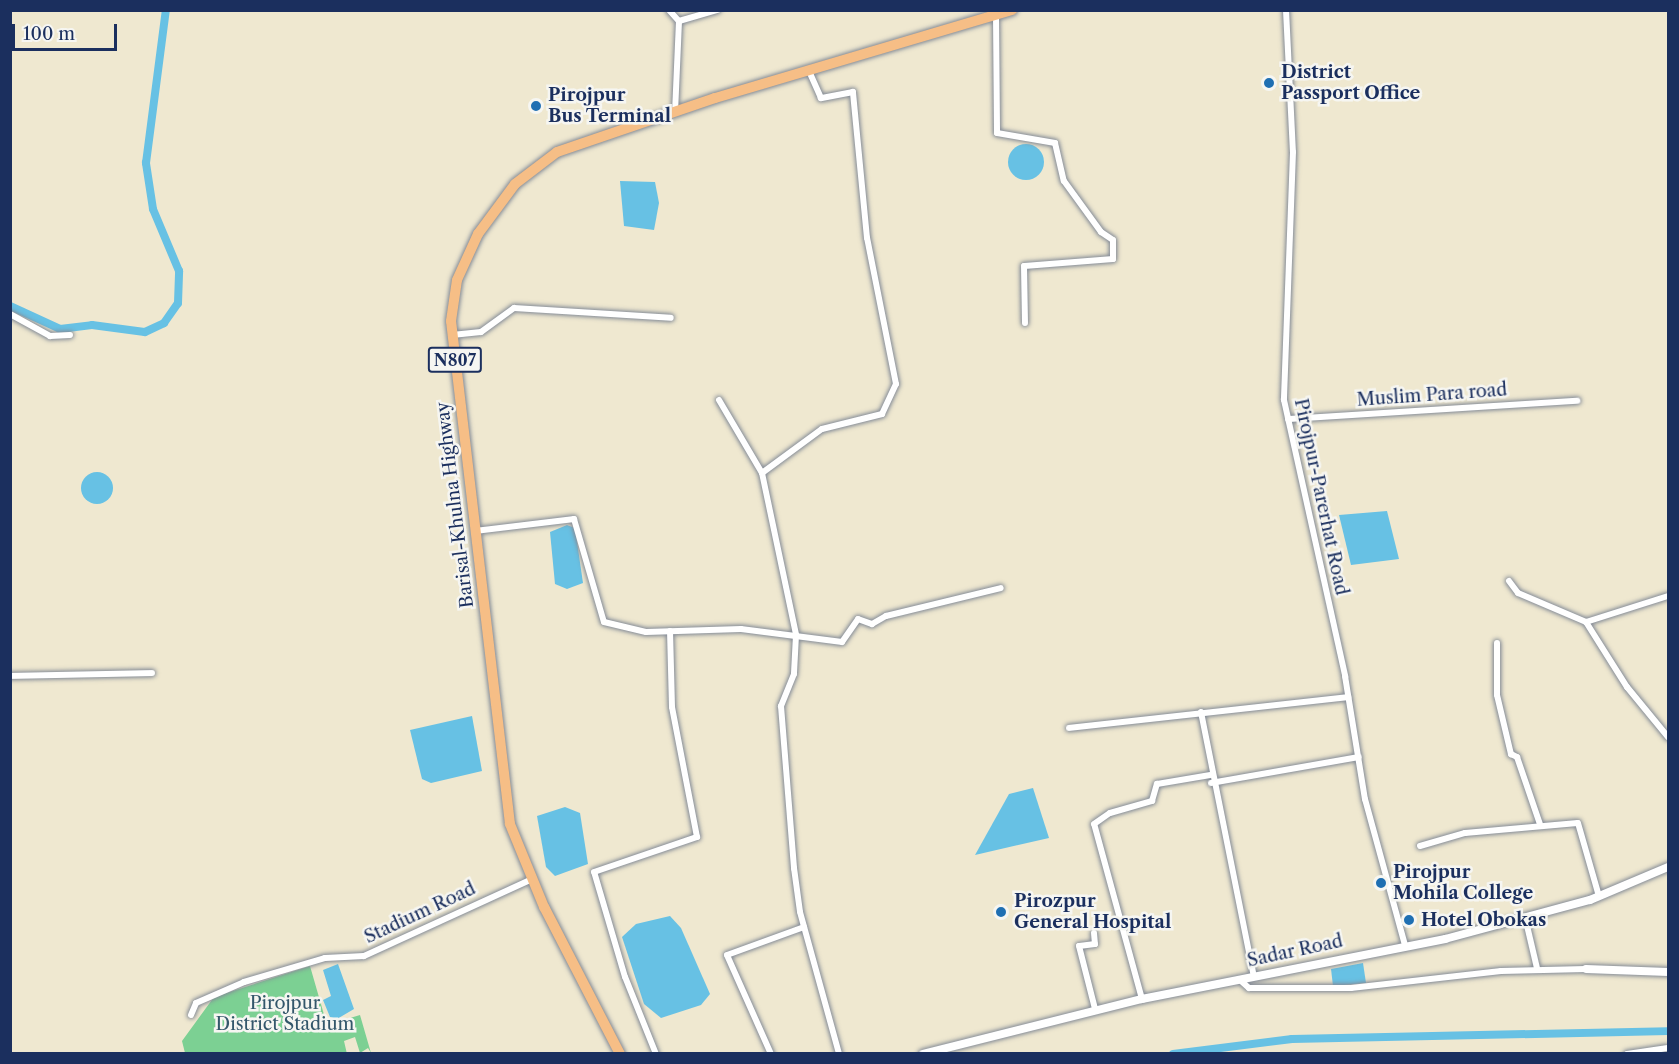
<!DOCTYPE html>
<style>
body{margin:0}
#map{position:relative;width:1679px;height:1064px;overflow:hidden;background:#efe8d0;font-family:"Libre Caslon Text",serif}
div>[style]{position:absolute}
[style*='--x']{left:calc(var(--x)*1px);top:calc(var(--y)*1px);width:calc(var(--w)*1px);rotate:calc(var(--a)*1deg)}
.green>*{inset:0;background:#7cd093}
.water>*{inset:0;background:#67c1e4}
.round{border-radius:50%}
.canal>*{height:8px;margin:-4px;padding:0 4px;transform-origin:4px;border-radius:4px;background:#67c1e4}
.roads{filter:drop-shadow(0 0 2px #858c97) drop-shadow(0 0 2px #858c97)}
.minor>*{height:6px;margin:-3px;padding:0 3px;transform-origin:3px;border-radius:3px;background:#fff}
.tertiary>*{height:8px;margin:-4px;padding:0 4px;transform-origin:4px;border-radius:4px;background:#fff}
.trunk>*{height:10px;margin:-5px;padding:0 5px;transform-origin:5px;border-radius:5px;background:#f6be86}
.dots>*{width:16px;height:16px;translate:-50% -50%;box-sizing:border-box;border:3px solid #f6f6f2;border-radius:50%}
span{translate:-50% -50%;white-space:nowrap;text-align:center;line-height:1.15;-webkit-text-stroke:5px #f6f6f2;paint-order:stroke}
.shield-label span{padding:2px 4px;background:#f6f6f2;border:2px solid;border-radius:4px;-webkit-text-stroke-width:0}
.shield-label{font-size:16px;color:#1b2f5e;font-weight:700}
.poi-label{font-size:18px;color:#1b2f5e;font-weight:700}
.left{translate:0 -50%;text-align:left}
.street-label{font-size:18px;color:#1b2f5e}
.park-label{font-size:18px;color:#33576b}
.frame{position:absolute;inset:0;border:12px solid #1b2f5e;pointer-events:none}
.scale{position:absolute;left:12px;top:24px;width:105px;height:27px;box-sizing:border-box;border:3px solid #1b2f5e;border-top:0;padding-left:8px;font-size:18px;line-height:21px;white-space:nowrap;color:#1b2f5e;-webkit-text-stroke:4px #f6f6f2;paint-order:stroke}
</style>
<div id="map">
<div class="green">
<i style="clip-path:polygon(310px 966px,327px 1025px,360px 1015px,371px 1053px,368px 1048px,360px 1053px,355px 1037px,344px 1041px,347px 1054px,185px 1053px,182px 1041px,214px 997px)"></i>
</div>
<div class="water">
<i class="round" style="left:1008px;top:144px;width:36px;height:36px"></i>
<i style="clip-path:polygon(620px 181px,655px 182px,659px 203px,654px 230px,624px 226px)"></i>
<i class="round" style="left:81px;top:472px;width:32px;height:32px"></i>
<i style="clip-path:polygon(1387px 511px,1399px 559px,1351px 565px,1339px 515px)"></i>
<i style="clip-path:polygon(567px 525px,575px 528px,583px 583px,567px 589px,555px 584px,550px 532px)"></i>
<i style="clip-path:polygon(472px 716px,482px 771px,431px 783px,422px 779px,410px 730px)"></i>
<i style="clip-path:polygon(1033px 788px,1049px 838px,975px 855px,1009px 794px)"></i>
<i style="clip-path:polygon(565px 807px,580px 813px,588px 864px,555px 876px,546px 867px,537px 816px)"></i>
<i style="clip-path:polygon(670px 916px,681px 928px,710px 994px,701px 1005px,661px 1018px,644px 1004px,622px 937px,636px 924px)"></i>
<i style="clip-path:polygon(1363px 963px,1366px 983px,1333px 986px,1331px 969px)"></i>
<i style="clip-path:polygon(338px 964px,354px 1009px,337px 1019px,330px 1017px,323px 1000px,331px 996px,323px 970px)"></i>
</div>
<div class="canal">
<i style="--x:10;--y:306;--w:55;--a:24.7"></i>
<i style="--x:60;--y:329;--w:32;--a:-7"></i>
<i style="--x:92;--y:325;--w:53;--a:7.5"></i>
<i style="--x:145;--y:332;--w:21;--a:-25"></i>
<i style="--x:164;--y:323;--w:24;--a:-55"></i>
<i style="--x:178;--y:303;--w:32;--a:-88"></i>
<i style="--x:179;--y:271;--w:67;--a:-112.8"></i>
<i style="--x:153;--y:209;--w:47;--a:-98.7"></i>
<i style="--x:146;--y:163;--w:154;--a:-82.6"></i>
<i style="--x:1173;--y:1054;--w:120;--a:-7.2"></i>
<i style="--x:1292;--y:1039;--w:376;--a:-1.2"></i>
</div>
<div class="roads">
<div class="minor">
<i style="--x:669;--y:10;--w:15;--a:48"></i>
<i style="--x:679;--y:21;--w:91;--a:92.5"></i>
<i style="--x:1286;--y:10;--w:142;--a:87.2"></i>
<i style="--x:1293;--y:152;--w:248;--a:92.1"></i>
<i style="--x:1284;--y:400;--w:283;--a:77.5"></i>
<i style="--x:1345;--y:676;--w:125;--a:80.8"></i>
<i style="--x:1365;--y:799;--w:151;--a:74.7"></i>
<i style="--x:996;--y:15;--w:118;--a:89.5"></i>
<i style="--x:997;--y:133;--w:59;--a:9.8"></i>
<i style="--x:1055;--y:143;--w:39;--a:77"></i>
<i style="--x:1064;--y:181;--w:63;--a:54"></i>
<i style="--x:1101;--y:232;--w:14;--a:34"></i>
<i style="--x:1113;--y:240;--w:19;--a:90"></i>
<i style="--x:1113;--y:259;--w:89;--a:175.5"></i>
<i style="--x:1024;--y:266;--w:57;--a:89"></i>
<i style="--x:679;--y:21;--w:40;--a:-16"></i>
<i style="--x:10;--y:314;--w:46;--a:28.8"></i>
<i style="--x:50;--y:336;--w:20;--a:-3"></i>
<i style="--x:452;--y:335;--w:29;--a:-6"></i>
<i style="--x:481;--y:332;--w:41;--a:-36"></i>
<i style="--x:514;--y:308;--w:157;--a:3.6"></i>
<i style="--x:719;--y:400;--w:85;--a:59.5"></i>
<i style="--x:762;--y:473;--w:166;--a:78.1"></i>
<i style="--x:796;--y:635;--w:39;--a:93"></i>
<i style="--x:794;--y:674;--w:35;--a:112"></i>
<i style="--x:781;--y:706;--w:163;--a:85.4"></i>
<i style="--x:794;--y:868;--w:44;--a:82.2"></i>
<i style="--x:800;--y:912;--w:147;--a:74.6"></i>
<i style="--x:1288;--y:419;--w:290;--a:-3.6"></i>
<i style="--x:762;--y:473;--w:74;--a:-36.3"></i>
<i style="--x:822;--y:429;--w:62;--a:-14"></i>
<i style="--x:882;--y:414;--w:33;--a:-65"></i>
<i style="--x:896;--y:384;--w:149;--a:-101.2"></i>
<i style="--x:867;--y:238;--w:147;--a:-95.5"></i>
<i style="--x:853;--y:92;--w:33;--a:169"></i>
<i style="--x:821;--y:98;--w:30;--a:-114"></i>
<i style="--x:475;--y:531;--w:100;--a:-6.9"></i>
<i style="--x:574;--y:519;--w:107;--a:73.8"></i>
<i style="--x:604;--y:622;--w:43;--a:13.4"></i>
<i style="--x:646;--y:632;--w:95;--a:-1.8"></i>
<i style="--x:741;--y:629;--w:102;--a:7.3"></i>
<i style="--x:842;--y:642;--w:28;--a:-55"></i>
<i style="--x:858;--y:619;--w:15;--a:20"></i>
<i style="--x:872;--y:624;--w:16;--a:-30"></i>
<i style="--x:886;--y:616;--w:118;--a:-13.7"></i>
<i style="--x:1509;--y:581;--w:15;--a:53"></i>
<i style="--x:1518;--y:593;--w:74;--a:23.1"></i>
<i style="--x:1586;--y:622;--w:77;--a:57.8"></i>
<i style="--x:1627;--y:687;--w:65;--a:50.6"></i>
<i style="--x:1586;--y:622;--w:86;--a:-17.6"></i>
<i style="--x:1497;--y:643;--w:52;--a:90"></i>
<i style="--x:1497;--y:695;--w:61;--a:76.7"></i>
<i style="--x:1511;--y:754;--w:7;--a:27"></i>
<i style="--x:1517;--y:757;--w:71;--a:71.1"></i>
<i style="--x:10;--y:676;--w:142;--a:-1.2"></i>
<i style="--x:1201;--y:712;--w:270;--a:78.7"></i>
<i style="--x:1069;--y:728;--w:281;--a:-6.3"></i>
<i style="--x:1211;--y:783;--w:150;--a:-10"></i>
<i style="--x:1420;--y:846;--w:47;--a:-16.1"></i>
<i style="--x:1465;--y:833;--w:113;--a:-5.1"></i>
<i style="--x:1578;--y:823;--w:76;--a:74"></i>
<i style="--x:1525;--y:917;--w:52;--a:76.8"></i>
<i style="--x:1094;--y:933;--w:11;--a:85"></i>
<i style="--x:1095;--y:944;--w:16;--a:173"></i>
<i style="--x:1079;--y:946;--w:65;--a:75.7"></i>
<i style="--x:1240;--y:980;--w:12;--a:42"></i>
<i style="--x:1249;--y:988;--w:102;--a:0"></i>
<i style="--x:1351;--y:988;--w:151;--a:-6.5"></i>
<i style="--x:1501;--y:971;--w:85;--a:-1.3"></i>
<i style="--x:1142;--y:999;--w:181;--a:-105.3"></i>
<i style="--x:1094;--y:824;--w:19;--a:-35"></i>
<i style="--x:1110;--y:813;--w:44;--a:-15.9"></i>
<i style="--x:1152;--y:801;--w:18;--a:-74"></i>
<i style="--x:1157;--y:784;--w:54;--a:-9.6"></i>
<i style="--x:191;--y:1015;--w:13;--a:-67"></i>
<i style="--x:196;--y:1003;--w:52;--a:-23.6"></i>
<i style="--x:244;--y:982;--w:84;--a:-16.5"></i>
<i style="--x:325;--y:958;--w:39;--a:-3"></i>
<i style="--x:364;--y:956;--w:185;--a:-24.6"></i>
<i style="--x:656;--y:1054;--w:83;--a:-111.9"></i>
<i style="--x:625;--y:977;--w:109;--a:-106.4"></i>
<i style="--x:594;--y:872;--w:109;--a:-18.8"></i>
<i style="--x:697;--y:837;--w:132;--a:-100.9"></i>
<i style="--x:672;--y:707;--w:76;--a:-91.5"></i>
<i style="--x:771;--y:1054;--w:108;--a:-114"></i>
<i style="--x:727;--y:955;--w:82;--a:-20"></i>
<i style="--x:1627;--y:1054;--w:41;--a:-8.3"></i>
</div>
<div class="tertiary">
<i style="--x:1586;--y:969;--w:82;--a:2.1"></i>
<i style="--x:923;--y:1054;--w:226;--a:-14.1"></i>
<i style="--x:1142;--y:999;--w:309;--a:-11.2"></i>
<i style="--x:1445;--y:939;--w:150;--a:-15.1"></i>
<i style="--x:1590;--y:900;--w:85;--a:-22.9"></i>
</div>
<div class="trunk">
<i style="--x:620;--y:1054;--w:165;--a:-117.3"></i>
<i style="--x:544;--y:907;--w:90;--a:-112.3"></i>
<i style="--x:510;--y:824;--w:506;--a:-96.69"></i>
<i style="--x:451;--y:321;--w:41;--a:-81.7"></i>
<i style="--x:457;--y:280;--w:51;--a:-65.5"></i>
<i style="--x:478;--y:234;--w:62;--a:-53.5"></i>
<i style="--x:515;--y:184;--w:53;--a:-37.3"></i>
<i style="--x:557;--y:152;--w:167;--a:-18.9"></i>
<i style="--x:715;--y:98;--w:310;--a:-16.5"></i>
</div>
</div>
<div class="dots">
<i style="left:1269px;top:83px;background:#1f6fb2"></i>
<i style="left:536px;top:106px;background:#1f6fb2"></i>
<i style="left:1381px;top:883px;background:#1f6fb2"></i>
<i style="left:1001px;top:912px;background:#1f6fb2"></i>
<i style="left:1409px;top:920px;background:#1f6fb2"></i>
</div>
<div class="shield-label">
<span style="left:455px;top:360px">N807</span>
</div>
<div class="poi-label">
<span class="left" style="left:1281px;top:83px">District<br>Passport Office</span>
<span class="left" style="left:548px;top:106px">Pirojpur<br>Bus Terminal</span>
<span class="left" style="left:1393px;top:883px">Pirojpur<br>Mohila College</span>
<span class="left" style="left:1014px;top:912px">Pirozpur<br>General Hospital</span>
<span class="left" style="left:1421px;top:920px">Hotel Obokas</span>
</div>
<div class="street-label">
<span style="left:1432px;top:395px;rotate:-4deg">Muslim Para road</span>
<span style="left:1321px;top:497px;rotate:78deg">Pirojpur-Parerhat Road</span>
<span style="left:455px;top:505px;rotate:-97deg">Barisal-Khulna Highway</span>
<span style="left:420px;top:913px;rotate:-25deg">Stadium Road</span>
<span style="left:1295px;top:951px;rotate:-12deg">Sadar Road</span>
</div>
<div class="park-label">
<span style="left:285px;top:1014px">Pirojpur<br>District Stadium</span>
</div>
<div class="frame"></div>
<div class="scale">100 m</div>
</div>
